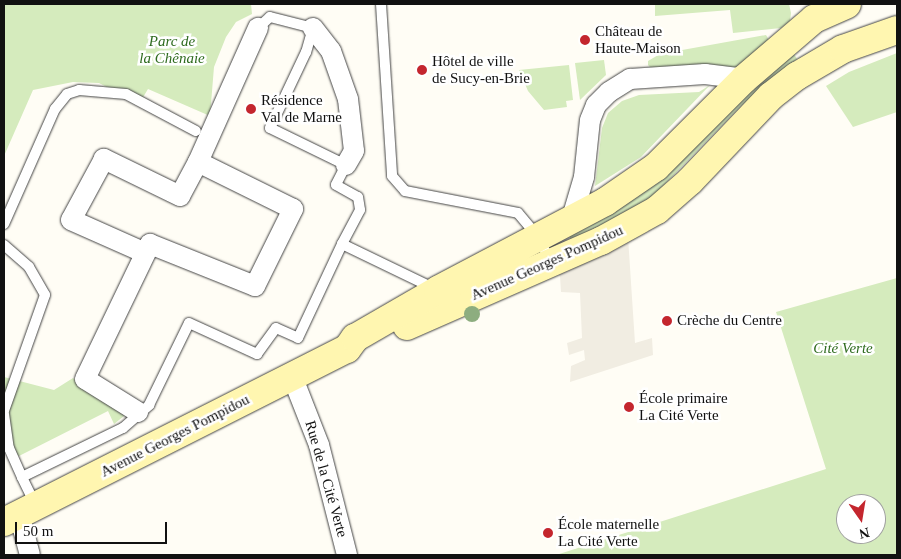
<!DOCTYPE html>
<meta charset="utf-8">
<style>
body{margin:0}
#map{position:relative;width:901px;height:559px;overflow:hidden;background:#fffdf5;font-family:"Times New Roman",serif}
div>[style]{position:absolute}
[style*='--x']{left:calc(var(--x)*1px);top:calc(var(--y)*1px);width:calc(var(--w)*1px);rotate:calc(var(--a)*1deg)}
.green>*{inset:0;background:#d5ebbd}
.plaza>*{inset:0;background:#f1ede2}
.roads{filter:drop-shadow(0 0 1px #444) drop-shadow(0 0 1px #444)}
.lane>*{height:10px;margin:-5px;padding:0 5px;transform-origin:5px;border-radius:5px;background:#fff}
.street>*{height:20px;margin:-10px;padding:0 10px;transform-origin:10px;border-radius:10px;background:#fff}
.secondary>*{height:28px;margin:-14px;padding:0 14px;transform-origin:14px;border-radius:14px;background:#fff6b0}
.trees>*{width:16px;height:16px;margin:-8px;border-radius:50%;background:#8dad7f}
.dots>*{width:14px;height:14px;translate:-50% -50%;box-sizing:border-box;border:2px solid #fff;border-radius:50%}
span{translate:-50% -50%;white-space:nowrap;text-align:center;line-height:1.15;-webkit-text-stroke:5px #fff;paint-order:stroke}
.poi-label{font-size:15px;color:#111}
.left{translate:0 -50%;text-align:left}
.park-label{font-size:15px;color:#2f6b1f;font-style:italic}
.street-label{font-size:15px;color:#111}
.frame{position:absolute;inset:0;border:5px solid #111;pointer-events:none}
.north{position:absolute;left:836px;top:494px;width:50px;height:50px;box-sizing:border-box;background:#fff;border:1px solid #a0a0a0;border-radius:50%;rotate:167deg;font-size:14px;font-weight:700;line-height:20px;text-align:center;color:#111}
.north::after{content:'';display:block;margin:auto;width:18px;height:22px;background:#c4262e;clip-path:polygon(50% 0,100% 100%,50% 72%,0 100%)}
.scale{position:absolute;left:15px;top:522px;width:152px;height:22px;box-sizing:border-box;border:2px solid #111;border-top:0;padding-left:6px;font-size:15px;line-height:18px;white-space:nowrap;color:#111;-webkit-text-stroke:4px #fff;paint-order:stroke}
</style>
<div id="map">
<div class="green">
<i style="clip-path:polygon(4px 4px,251px 4px,252px 14px,236px 22px,226px 37px,214px 67px,210px 116px,148px 89px,139px 104px,99px 83px,73px 82px,33px 90px,4px 156px)"></i>
<i style="clip-path:polygon(655px 4px,789px 4px,791px 13px,790px 21px,781px 28px,733px 33px,730px 10px,655px 16px)"></i>
<i style="clip-path:polygon(766px 35px,769px 40px,736px 68px,724px 72px,653px 70px,648px 65px,648px 61px,660px 54px)"></i>
<i style="clip-path:polygon(792px 51px,797px 59px,741px 106px,656px 193px,621px 223px,574px 247px,567px 231px)"></i>
<i style="clip-path:polygon(897px 53px,897px 112px,853px 127px,826px 86px,849px 72px)"></i>
<i style="clip-path:polygon(604px 60px,606px 75px,580px 100px,575px 63px)"></i>
<i style="clip-path:polygon(569px 65px,573px 100px,566px 101px,567px 107px,544px 110px,528px 91px,519px 70px)"></i>
<i style="clip-path:polygon(710px 85px,641px 157px,595px 186px,602px 128px,608px 113px,622px 101px,639px 95px,699px 92px)"></i>
<i style="clip-path:polygon(evenodd,897px 278px,897px 555px,556px 555px,826px 469px,776px 312px,897px 278px,846px 504px,876px 504px,876px 534px,846px 534px,846px 504px)"></i>
<i style="clip-path:polygon(4px 377px,54px 390px,73px 378px,89px 393px,129px 412px,114px 424px,108px 411px,19px 456px,4px 450px)"></i>
</div>
<div class="plaza">
<i style="clip-path:polygon(628px 237px,635px 343px,652px 338px,653px 355px,570px 382px,571px 366px,585px 360px,584px 350px,569px 355px,567px 343px,582px 338px,580px 293px,561px 292px,560px 276px,553px 269px)"></i>
</div>
<div class="roads">
<div class="lane">
<i style="--x:381;--y:4;--w:172;--a:86.3"></i>
<i style="--x:392;--y:176;--w:20;--a:49"></i>
<i style="--x:405;--y:191;--w:115;--a:11"></i>
<i style="--x:518;--y:213;--w:31;--a:50"></i>
<i style="--x:538;--y:237;--w:28;--a:63"></i>
<i style="--x:258;--y:28;--w:16;--a:-43"></i>
<i style="--x:270;--y:17;--w:44;--a:14.3"></i>
<i style="--x:313;--y:28;--w:25;--a:106"></i>
<i style="--x:306;--y:52;--w:84;--a:115.3"></i>
<i style="--x:270;--y:128;--w:85;--a:26"></i>
<i style="--x:346;--y:165;--w:22;--a:117"></i>
<i style="--x:336;--y:185;--w:25;--a:29"></i>
<i style="--x:358;--y:197;--w:13;--a:81"></i>
<i style="--x:360;--y:210;--w:38;--a:118"></i>
<i style="--x:4;--y:224;--w:126;--a:-66.1"></i>
<i style="--x:55;--y:109;--w:19;--a:-51"></i>
<i style="--x:67;--y:94;--w:13;--a:-18"></i>
<i style="--x:79;--y:90;--w:47;--a:4.9"></i>
<i style="--x:126;--y:94;--w:79;--a:27.9"></i>
<i style="--x:4;--y:245;--w:33;--a:41"></i>
<i style="--x:29;--y:267;--w:32;--a:60"></i>
<i style="--x:45;--y:295;--w:123;--a:109.5"></i>
<i style="--x:4;--y:414;--w:34;--a:82"></i>
<i style="--x:9;--y:448;--w:32;--a:66"></i>
<i style="--x:36;--y:506;--w:32;--a:-116"></i>
<i style="--x:22;--y:477;--w:112;--a:-25.9"></i>
<i style="--x:123;--y:428;--w:35;--a:-41"></i>
<i style="--x:149;--y:405;--w:91;--a:-64"></i>
<i style="--x:189;--y:323;--w:75;--a:24.5"></i>
<i style="--x:257;--y:354;--w:32;--a:-54"></i>
<i style="--x:276;--y:328;--w:24;--a:24"></i>
<i style="--x:298;--y:338;--w:104;--a:-64.9"></i>
<i style="--x:342;--y:244;--w:103;--a:25.8"></i>
</div>
<div class="street">
<i style="--x:313;--y:28;--w:29;--a:52"></i>
<i style="--x:331;--y:51;--w:51;--a:70.5"></i>
<i style="--x:348;--y:99;--w:52;--a:83.4"></i>
<i style="--x:354;--y:151;--w:16;--a:120"></i>
<i style="--x:198;--y:162;--w:147;--a:-65.9"></i>
<i style="--x:571;--y:221;--w:46;--a:-73.5"></i>
<i style="--x:584;--y:177;--w:57;--a:-84"></i>
<i style="--x:590;--y:120;--w:16;--a:-68"></i>
<i style="--x:596;--y:105;--w:18;--a:-45"></i>
<i style="--x:609;--y:92;--w:25;--a:-32"></i>
<i style="--x:630;--y:79;--w:75;--a:-3.8"></i>
<i style="--x:705;--y:74;--w:39;--a:7"></i>
<i style="--x:292;--y:376;--w:74;--a:68.6"></i>
<i style="--x:319;--y:445;--w:114;--a:75.7"></i>
<i style="--x:138;--y:412;--w:62;--a:-148.1"></i>
<i style="--x:85;--y:379;--w:150;--a:-64.3"></i>
<i style="--x:150;--y:244;--w:113;--a:21.8"></i>
<i style="--x:255;--y:286;--w:86;--a:-63.7"></i>
<i style="--x:293;--y:209;--w:106;--a:-153.7"></i>
<i style="--x:198;--y:162;--w:38;--a:118"></i>
<i style="--x:180;--y:196;--w:85;--a:-154"></i>
<i style="--x:104;--y:159;--w:69;--a:118.4"></i>
<i style="--x:71;--y:220;--w:81;--a:24"></i>
<i style="--x:19;--y:514;--w:42;--a:75"></i>
</div>
<div class="secondary">
<i style="--x:407;--y:326;--w:212;--a:-23.7"></i>
<i style="--x:601;--y:241;--w:64;--a:-29"></i>
<i style="--x:657;--y:210;--w:44;--a:-41.3"></i>
<i style="--x:690;--y:181;--w:117;--a:-46.4"></i>
<i style="--x:771;--y:96;--w:33;--a:-38"></i>
<i style="--x:797;--y:76;--w:53;--a:-30.4"></i>
<i style="--x:843;--y:49;--w:57;--a:-19.4"></i>
<i style="--x:4;--y:522;--w:384;--a:-26.8"></i>
<i style="--x:347;--y:349;--w:14;--a:-54"></i>
<i style="--x:355;--y:338;--w:96;--a:-30"></i>
<i style="--x:438;--y:290;--w:189;--a:-27.8"></i>
<i style="--x:605;--y:202;--w:62;--a:-34.5"></i>
<i style="--x:656;--y:167;--w:124;--a:-45"></i>
<i style="--x:744;--y:79;--w:92;--a:-40.6"></i>
<i style="--x:814;--y:19;--w:36;--a:-24"></i>
</div>
</div>
<div class="trees">
<i style="left:472px;top:314px"></i>
</div>
<div class="dots">
<i style="left:585px;top:40px;background:#c4262e"></i>
<i style="left:422px;top:70px;background:#c4262e"></i>
<i style="left:251px;top:109px;background:#c4262e"></i>
<i style="left:667px;top:321px;background:#c4262e"></i>
<i style="left:629px;top:407px;background:#c4262e"></i>
<i style="left:548px;top:533px;background:#c4262e"></i>
</div>
<div class="poi-label">
<span class="left" style="left:595px;top:40px">Château de<br>Haute-Maison</span>
<span class="left" style="left:432px;top:70px">Hôtel de ville<br>de Sucy-en-Brie</span>
<span class="left" style="left:261px;top:109px">Résidence<br>Val de Marne</span>
<span class="left" style="left:677px;top:321px">Crèche du Centre</span>
<span class="left" style="left:639px;top:407px">École primaire<br>La Cité Verte</span>
<span class="left" style="left:558px;top:533px">École maternelle<br>La Cité Verte</span>
</div>
<div class="park-label">
<span style="left:172px;top:50px">Parc de<br>la Chênaie</span>
<span style="left:843px;top:349px">Cité Verte</span>
</div>
<div class="street-label">
<span style="left:547px;top:263px;rotate:-24deg">Avenue Georges Pompidou</span>
<span style="left:175px;top:436px;rotate:-27deg">Avenue Georges Pompidou</span>
<span style="left:326px;top:479px;rotate:74deg">Rue de la Cité Verte</span>
</div>
<div class="frame"></div>
<div class="north">N</div>
<div class="scale">50 m</div>
</div>
